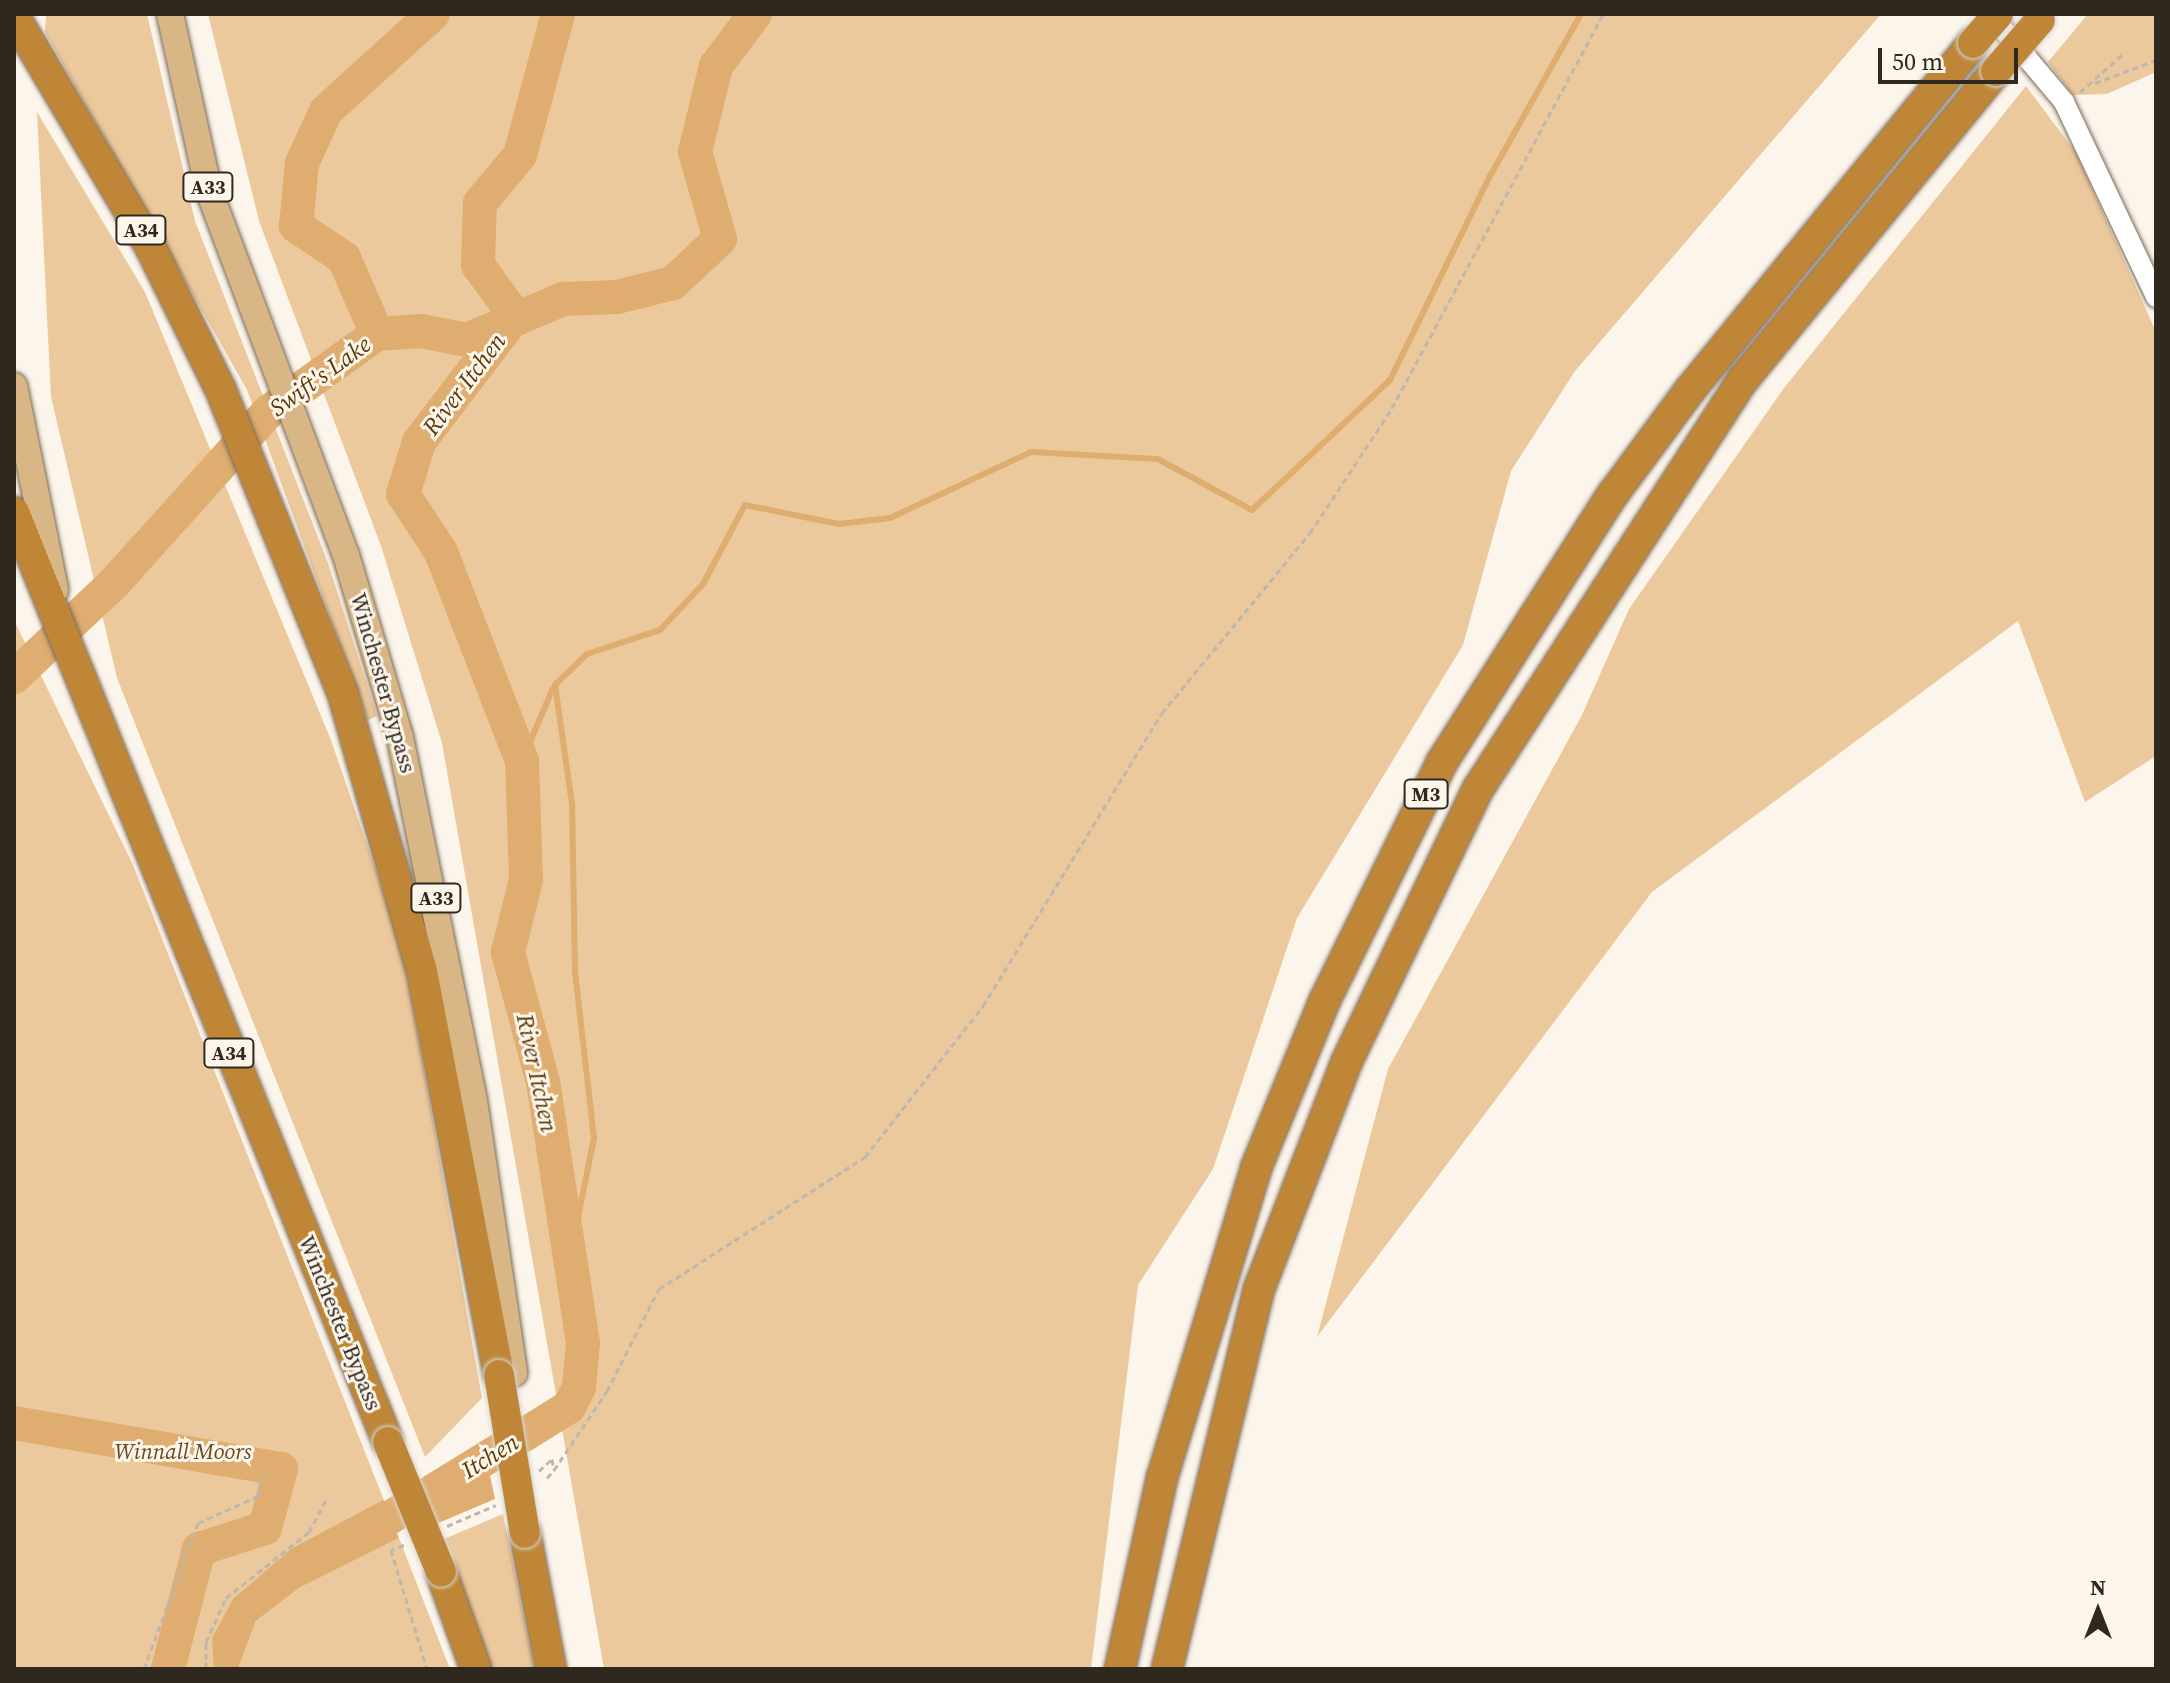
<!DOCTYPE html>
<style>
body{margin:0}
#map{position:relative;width:2170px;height:1683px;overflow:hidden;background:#fcf5ec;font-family:"Source Serif 4",serif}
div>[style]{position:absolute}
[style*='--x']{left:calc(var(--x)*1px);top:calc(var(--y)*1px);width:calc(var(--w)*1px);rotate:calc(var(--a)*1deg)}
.green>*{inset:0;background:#ecc99c}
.water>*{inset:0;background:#dead6f}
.stream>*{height:6px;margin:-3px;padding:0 3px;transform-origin:3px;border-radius:3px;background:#dead6f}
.river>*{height:34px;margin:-17px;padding:0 17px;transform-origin:17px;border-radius:17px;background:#dead6f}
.path>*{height:3px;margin-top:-1.5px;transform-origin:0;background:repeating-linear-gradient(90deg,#beb7ae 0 6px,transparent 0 10px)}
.roads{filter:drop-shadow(0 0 2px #7a6955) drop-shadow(0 0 2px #7a6955)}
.minor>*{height:20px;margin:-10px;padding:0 10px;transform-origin:10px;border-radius:10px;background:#fff}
.major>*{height:26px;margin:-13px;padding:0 13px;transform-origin:13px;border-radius:13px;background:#d8b686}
.highway>*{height:30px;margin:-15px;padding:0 15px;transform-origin:15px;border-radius:15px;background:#be8636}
.bridges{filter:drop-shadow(0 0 2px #d5d4d2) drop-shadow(0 0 2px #d5d4d2)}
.highway-bridge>*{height:30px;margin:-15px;padding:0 15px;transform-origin:15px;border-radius:15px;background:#be8636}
span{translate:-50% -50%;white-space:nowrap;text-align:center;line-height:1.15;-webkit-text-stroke:6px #fcf5ec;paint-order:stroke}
.shield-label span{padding:2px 6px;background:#fcf5ec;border:2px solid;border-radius:6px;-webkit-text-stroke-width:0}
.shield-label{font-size:20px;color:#2f281f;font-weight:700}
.street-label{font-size:22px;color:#2f281f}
.park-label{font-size:22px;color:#694919;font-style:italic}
.water-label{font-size:24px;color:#5b3b07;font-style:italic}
.frame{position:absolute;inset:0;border:16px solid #2f281f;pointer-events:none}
.north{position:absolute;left:2058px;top:1571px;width:80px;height:80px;-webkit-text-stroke:6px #fcf5ec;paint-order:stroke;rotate:0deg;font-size:22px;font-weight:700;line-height:32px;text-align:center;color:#2f281f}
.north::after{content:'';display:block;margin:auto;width:28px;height:36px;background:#2f281f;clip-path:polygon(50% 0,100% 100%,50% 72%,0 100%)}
.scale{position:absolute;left:1878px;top:48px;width:140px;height:36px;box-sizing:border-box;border:4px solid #2f281f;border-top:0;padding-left:10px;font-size:24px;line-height:28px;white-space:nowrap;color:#2f281f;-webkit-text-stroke:6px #fcf5ec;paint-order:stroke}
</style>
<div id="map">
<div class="green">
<i style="clip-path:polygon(46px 14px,147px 14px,195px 221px,328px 563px,377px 716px,368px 720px,247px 390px,45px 32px)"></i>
<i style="clip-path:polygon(208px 14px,1881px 14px,1575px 371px,1511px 471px,1463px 645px,1297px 918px,1213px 1169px,1138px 1285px,1091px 1669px,604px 1669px,442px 743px,381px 546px,259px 221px)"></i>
<i style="clip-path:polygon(2088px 14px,2156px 14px,2156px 72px,2107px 94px,2073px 95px,2048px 62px)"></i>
<i style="clip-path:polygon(2026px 86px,2076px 153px,2156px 332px,2156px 756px,2085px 802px,2018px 621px,1652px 892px,1317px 1337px,1388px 1069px,1582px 715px,1629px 609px,1784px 388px)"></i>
<i style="clip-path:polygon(37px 112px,145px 292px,331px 740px,402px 947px,482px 1398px,425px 1457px,117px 678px,51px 397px)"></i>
<i style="clip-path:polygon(14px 620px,133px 865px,391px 1518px,248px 1618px,230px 1669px,14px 1669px)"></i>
<i style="clip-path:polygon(503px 1514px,534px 1669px,491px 1669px,444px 1539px)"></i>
<i style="clip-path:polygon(399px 1538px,450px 1669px,238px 1669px,256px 1621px,299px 1588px)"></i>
</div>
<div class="water">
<i style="clip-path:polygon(485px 1452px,495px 1499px,436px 1524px,421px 1484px)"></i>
<i style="clip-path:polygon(383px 1500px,399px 1538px,299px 1588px,256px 1621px,238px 1669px,214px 1669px,212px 1638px,233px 1599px,291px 1549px)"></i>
</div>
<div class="stream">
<i style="--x:522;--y:761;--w:79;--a:-67"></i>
<i style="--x:571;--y:1252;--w:116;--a:-78.6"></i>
<i style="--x:594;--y:1138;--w:167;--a:-96.5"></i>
<i style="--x:575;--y:972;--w:168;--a:-91"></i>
<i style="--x:572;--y:804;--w:120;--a:-98.1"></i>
<i style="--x:555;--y:685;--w:45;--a:-44.1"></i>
<i style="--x:587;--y:654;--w:77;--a:-18.2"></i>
<i style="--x:660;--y:630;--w:63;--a:-46.9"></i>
<i style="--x:703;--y:584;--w:89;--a:-62"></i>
<i style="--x:745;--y:505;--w:96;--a:11.4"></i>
<i style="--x:839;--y:524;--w:51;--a:-6.7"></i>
<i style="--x:890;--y:518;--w:156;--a:-25.1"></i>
<i style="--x:1031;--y:452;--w:127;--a:3.2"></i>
<i style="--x:1158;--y:459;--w:107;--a:28.5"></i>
<i style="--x:1252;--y:510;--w:190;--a:-43.3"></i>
<i style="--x:1390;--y:380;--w:225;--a:-63.9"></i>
<i style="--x:1489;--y:178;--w:188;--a:-60.7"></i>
</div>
<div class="river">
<i style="--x:515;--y:316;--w:63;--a:-126"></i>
<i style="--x:478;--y:265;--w:62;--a:-88.2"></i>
<i style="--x:480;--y:203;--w:62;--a:-50.2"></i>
<i style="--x:520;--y:155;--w:146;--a:-74.9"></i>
<i style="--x:377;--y:334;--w:44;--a:-3.9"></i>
<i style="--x:421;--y:331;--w:47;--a:11.1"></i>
<i style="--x:467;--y:340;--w:104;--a:-23.1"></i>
<i style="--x:563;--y:299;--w:54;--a:-2.1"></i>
<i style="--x:617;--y:297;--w:58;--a:-14"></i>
<i style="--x:673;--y:283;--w:64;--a:-43.1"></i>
<i style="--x:720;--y:239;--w:91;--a:-106"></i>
<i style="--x:695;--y:152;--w:89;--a:-76.3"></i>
<i style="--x:716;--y:66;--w:65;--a:-53.1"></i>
<i style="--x:14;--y:677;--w:139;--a:-43.2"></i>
<i style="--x:115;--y:582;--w:229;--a:-48"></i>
<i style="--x:268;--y:412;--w:134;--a:-35.6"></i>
<i style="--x:377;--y:334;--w:83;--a:-113.5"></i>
<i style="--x:344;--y:258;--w:58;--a:-146.3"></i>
<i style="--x:296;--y:226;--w:63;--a:-84.6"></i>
<i style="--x:302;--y:163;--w:57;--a:-65.2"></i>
<i style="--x:326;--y:111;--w:144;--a:-42.2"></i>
<i style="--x:14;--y:1423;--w:271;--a:9.8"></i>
<i style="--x:281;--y:1469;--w:61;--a:105.2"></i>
<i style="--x:265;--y:1528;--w:69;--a:162.3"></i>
<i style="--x:199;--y:1549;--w:124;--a:104.5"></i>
<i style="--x:352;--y:1541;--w:255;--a:-31.7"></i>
<i style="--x:569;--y:1407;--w:22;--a:-63"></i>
<i style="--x:579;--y:1387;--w:44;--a:-84.8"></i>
<i style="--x:583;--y:1343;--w:264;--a:-98.7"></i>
<i style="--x:543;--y:1082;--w:135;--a:-105.1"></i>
<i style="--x:508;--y:952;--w:74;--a:-76"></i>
<i style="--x:526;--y:880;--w:119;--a:-91.9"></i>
<i style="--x:522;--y:761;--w:224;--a:-111.2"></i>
<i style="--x:441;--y:552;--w:69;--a:-123.2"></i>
<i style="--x:403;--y:494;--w:54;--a:-72.9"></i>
<i style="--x:419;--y:442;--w:158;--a:-52.7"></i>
</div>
<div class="path">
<i style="--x:2095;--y:83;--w:65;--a:-20.7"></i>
<i style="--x:2080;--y:92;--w:56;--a:-41.4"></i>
<i style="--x:539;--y:1471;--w:18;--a:-43"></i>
<i style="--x:552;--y:1459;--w:11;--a:80"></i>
<i style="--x:554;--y:1470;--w:95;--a:-56.1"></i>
<i style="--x:607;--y:1391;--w:114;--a:-63"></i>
<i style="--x:659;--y:1289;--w:245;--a:-32.7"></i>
<i style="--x:865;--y:1157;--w:192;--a:-52"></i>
<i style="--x:983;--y:1006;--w:343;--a:-58.6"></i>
<i style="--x:1162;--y:713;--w:233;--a:-50.6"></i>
<i style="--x:1310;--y:533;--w:149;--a:-56.7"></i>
<i style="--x:1392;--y:408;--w:447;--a:-61.8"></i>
<i style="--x:547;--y:1478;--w:11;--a:-49"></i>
<i style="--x:447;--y:1526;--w:53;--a:-23.2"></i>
<i style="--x:404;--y:1545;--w:14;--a:159"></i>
<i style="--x:391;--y:1550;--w:124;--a:73.2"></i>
<i style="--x:144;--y:1669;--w:156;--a:-69.7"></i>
<i style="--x:198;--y:1523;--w:66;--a:-24.2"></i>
<i style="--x:258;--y:1496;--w:23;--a:-80"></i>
<i style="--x:206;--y:1669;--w:27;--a:-90"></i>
<i style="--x:206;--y:1642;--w:48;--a:-65.6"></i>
<i style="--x:226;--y:1598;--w:106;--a:-38.5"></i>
<i style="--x:309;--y:1532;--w:40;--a:-62"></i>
</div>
<div class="roads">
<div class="minor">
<i style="--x:1990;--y:14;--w:115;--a:49.9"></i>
<i style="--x:2064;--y:102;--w:216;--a:64.7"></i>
</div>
<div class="major">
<i style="--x:170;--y:14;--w:181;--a:77.6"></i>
<i style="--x:209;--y:191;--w:389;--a:69.4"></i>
<i style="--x:346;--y:555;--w:190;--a:73.5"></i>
<i style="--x:400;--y:737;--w:371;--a:78.5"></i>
<i style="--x:474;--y:1101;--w:275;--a:81.6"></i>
<i style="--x:14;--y:386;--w:208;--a:78.6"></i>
</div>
<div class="highway">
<i style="--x:14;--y:16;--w:267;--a:59.4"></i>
<i style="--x:150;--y:246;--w:158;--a:63.8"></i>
<i style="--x:220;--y:388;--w:330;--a:68.1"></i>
<i style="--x:343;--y:694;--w:288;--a:74.1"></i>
<i style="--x:422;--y:971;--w:411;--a:79.2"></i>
<i style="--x:14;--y:512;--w:1002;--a:68.09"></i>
<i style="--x:525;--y:1533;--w:138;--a:79.2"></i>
<i style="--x:441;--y:1572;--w:103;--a:70.2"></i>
<i style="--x:1120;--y:1669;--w:196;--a:-77.6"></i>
<i style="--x:1162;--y:1478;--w:324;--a:-73.1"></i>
<i style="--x:1256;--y:1168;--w:179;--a:-67.7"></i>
<i style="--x:1324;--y:1002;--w:267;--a:-63.8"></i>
<i style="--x:1442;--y:762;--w:318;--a:-57.5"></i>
<i style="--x:1613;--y:494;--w:129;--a:-53.5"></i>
<i style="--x:1690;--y:390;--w:448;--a:-50.8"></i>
<i style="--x:1167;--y:1669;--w:391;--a:-76.4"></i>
<i style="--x:1259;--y:1289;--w:244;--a:-68.9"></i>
<i style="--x:1347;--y:1061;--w:302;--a:-64.3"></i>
<i style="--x:1478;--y:789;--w:487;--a:-57.1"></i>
<i style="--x:1743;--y:380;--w:399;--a:-50.7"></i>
</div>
</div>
<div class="bridges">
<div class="highway-bridge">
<i style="--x:1973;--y:43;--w:38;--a:-49"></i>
<i style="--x:1996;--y:71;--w:67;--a:-49.2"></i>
<i style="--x:499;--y:1375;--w:160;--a:80.7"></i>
<i style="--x:388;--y:1442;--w:140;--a:67.8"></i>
</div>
</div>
<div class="shield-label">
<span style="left:208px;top:187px">A33</span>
<span style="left:141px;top:230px">A34</span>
<span style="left:1426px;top:794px">M3</span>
<span style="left:436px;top:898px">A33</span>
<span style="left:229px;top:1053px">A34</span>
</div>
<div class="street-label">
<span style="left:383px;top:683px;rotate:74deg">Winchester Bypass</span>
<span style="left:340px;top:1323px;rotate:68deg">Winchester Bypass</span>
</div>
<div class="park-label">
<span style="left:183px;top:1452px">Winnall Moors</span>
</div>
<div class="water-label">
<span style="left:320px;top:376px;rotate:-36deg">Swift's Lake</span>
<span style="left:464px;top:384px;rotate:-53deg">River Itchen</span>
<span style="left:537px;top:1073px;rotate:78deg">River Itchen</span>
<span style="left:490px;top:1456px;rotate:-32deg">Itchen</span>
</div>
<div class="frame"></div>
<div class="north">N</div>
<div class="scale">50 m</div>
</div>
